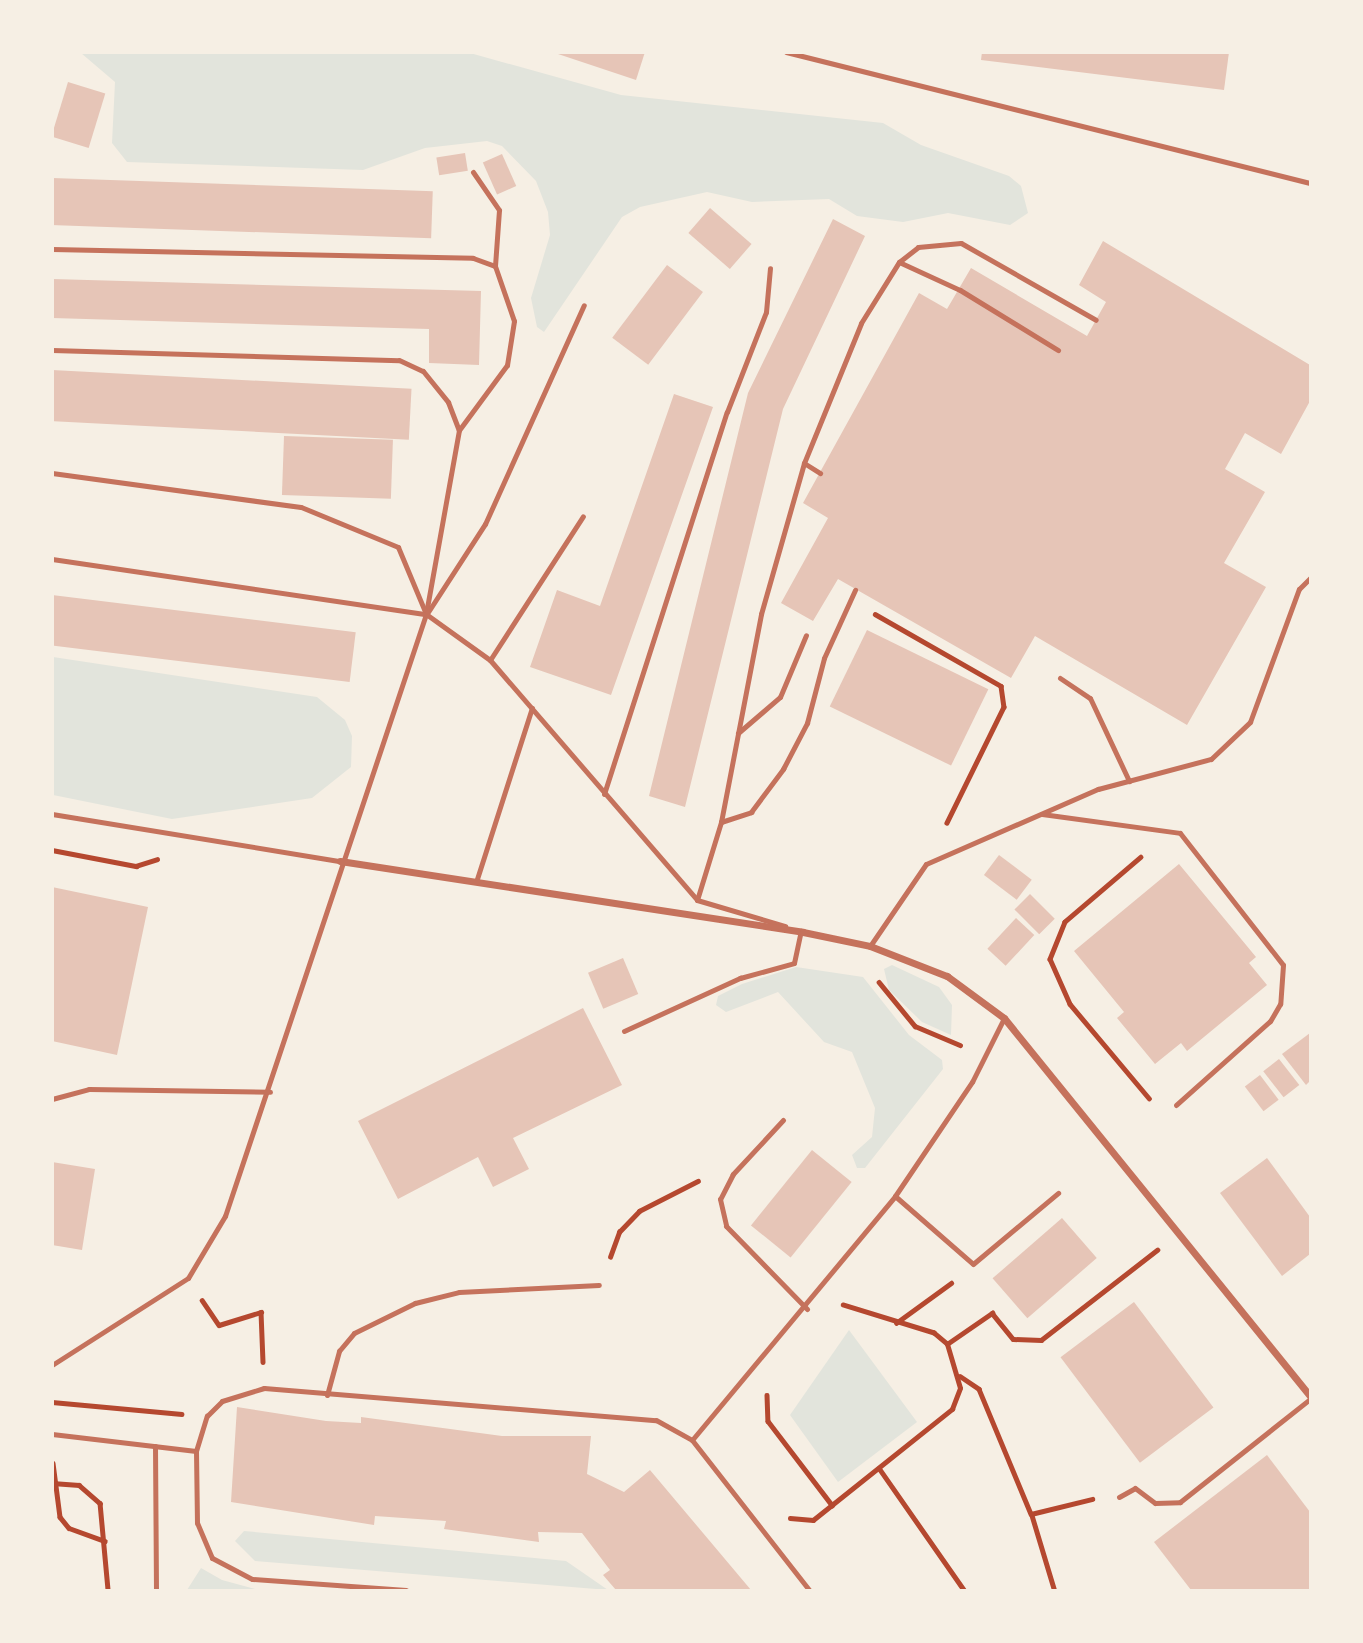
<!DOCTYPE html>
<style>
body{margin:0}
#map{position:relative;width:1363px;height:1643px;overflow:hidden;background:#f6efe4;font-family:Mulish,sans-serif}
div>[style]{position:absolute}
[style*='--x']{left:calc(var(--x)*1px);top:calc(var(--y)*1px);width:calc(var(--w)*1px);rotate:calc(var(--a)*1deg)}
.green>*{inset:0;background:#e2e4dc}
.building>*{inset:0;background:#e6c5b7;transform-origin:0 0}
.path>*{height:4.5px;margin:-2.25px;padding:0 2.25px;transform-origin:2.25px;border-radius:2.25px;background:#b5482f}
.service>*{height:5px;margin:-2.5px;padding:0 2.5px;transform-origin:2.5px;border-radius:2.5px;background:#c5725c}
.minor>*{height:7px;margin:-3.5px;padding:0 3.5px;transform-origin:3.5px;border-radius:3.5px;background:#c5725c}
span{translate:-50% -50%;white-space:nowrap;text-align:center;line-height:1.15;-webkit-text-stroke:5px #f6efe4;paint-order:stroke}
.frame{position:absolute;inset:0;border:54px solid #f6efe4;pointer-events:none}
</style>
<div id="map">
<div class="green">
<i style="clip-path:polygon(81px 53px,470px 53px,621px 95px,883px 123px,921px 145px,1009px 176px,1021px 186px,1028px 213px,1010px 225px,948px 213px,903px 222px,857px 216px,829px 199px,752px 202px,707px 192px,640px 207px,622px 217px,544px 332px,537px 327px,531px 298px,550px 235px,548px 212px,536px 181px,502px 146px,487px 141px,425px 148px,363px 170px,127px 162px,112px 143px,115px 82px)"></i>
<i style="clip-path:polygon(53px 657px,317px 697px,345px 720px,352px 736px,351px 767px,312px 798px,172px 819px,53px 795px)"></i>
<i style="clip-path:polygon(892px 965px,939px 987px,952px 1005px,951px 1035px,922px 1022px,889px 990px,884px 969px)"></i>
<i style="clip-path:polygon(796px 967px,863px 977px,909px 1035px,942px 1060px,943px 1069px,865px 1168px,857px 1168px,852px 1155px,872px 1137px,875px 1108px,852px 1052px,824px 1042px,778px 992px,726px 1012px,716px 1005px,718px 996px,742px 984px)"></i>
<i style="clip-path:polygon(849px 1330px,917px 1422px,838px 1482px,790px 1415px)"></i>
<i style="clip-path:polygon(244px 1531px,566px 1561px,608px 1590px,255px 1561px,235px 1541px)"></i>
<i style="clip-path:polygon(201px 1568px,222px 1580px,259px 1590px,187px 1590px)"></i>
</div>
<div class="building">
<i style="clip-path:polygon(552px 52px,645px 52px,636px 80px)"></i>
<i style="clip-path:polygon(982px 52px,1229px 52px,1224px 90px,981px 60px)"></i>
<i style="left:68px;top:82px;width:39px;height:57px;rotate:17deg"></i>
<i style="left:465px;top:153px;width:18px;height:29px;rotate:81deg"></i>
<i style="left:502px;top:154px;width:35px;height:21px;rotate:66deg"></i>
<i style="left:52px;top:178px;width:381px;height:47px;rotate:2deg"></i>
<i style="left:710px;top:208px;width:55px;height:33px;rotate:41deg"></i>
<i style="clip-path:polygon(833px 219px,865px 236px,783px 409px,685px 807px,649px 796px,748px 393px)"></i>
<i style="clip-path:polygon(1103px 241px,1310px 365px,1310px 401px,1281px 454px,1245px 433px,1225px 469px,1265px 492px,1224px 563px,1266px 587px,1187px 725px,1035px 636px,1011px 678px,838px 579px,813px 621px,781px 603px,828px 518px,803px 503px,919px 293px,947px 309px,971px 268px,1087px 336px,1106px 302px,1079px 285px)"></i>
<i style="left:667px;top:265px;width:45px;height:91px;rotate:37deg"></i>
<i style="clip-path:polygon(52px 279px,481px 291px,479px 365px,429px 363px,429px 329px,52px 318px)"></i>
<i style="left:52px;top:370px;width:360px;height:51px;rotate:3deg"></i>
<i style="clip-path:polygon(674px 394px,713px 407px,611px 695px,530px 667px,557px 590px,600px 606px)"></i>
<i style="left:284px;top:436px;width:109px;height:59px;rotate:2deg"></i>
<i style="left:52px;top:595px;width:306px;height:50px;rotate:7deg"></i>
<i style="left:867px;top:630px;width:135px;height:85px;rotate:26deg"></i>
<i style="left:999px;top:855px;width:41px;height:25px;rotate:37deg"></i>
<i style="clip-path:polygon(1179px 864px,1256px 957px,1249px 963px,1267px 985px,1187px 1051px,1181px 1043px,1155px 1064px,1117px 1018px,1124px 1012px,1074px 951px)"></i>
<i style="clip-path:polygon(52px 887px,148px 907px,117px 1055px,52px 1041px)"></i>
<i style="left:1030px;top:894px;width:35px;height:22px;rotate:45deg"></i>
<i style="left:1016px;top:918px;width:25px;height:42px;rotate:43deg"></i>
<i style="left:623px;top:958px;width:39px;height:38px;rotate:67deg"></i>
<i style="clip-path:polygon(583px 1008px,622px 1085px,513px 1138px,529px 1169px,493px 1187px,478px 1157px,398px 1199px,358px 1121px)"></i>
<i style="clip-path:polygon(1310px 1033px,1310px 1081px,1306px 1085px,1282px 1054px)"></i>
<i style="left:1279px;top:1059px;width:33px;height:20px;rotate:52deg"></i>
<i style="left:1260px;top:1075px;width:31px;height:19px;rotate:53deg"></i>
<i style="left:812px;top:1150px;width:51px;height:97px;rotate:39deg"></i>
<i style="clip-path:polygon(1267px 1158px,1310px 1217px,1310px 1254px,1282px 1276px,1220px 1193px)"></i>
<i style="clip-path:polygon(52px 1162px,95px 1169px,82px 1250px,52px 1245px)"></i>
<i style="left:1062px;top:1218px;width:53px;height:92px;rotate:49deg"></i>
<i style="left:1134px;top:1302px;width:132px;height:92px;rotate:53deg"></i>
<i style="clip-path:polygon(237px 1407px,326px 1421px,361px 1423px,361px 1417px,502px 1436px,591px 1436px,587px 1474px,624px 1492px,650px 1470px,751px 1590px,616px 1590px,603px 1575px,610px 1570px,582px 1533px,538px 1532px,539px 1542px,444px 1529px,446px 1521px,375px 1516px,374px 1525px,231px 1502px)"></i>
<i style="clip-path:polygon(1267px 1455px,1310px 1512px,1310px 1590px,1191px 1590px,1154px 1542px)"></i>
</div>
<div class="path">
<i style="--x:875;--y:614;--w:145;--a:29.7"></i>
<i style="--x:1001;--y:686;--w:21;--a:82"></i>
<i style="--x:1004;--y:707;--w:129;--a:116.2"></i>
<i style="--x:52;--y:850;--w:86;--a:10.8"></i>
<i style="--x:136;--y:866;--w:22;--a:-18"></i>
<i style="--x:1141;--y:857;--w:100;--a:139.5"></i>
<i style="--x:1065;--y:922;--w:40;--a:112"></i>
<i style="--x:1050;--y:959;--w:49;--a:66"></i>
<i style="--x:1070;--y:1004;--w:123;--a:50"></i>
<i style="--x:879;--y:982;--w:57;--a:50.7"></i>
<i style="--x:915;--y:1026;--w:49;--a:22.9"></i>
<i style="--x:610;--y:1257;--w:27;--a:-70"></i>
<i style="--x:619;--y:1232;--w:29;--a:-46"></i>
<i style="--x:639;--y:1211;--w:66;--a:-27"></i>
<i style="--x:202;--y:1300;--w:30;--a:56"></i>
<i style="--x:219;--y:1325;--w:44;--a:-17.2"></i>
<i style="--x:261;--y:1312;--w:50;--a:87.7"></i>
<i style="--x:896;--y:1323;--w:68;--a:-36"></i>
<i style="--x:947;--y:1344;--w:55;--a:-34.6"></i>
<i style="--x:992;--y:1313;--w:33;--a:51"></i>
<i style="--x:1013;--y:1339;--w:28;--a:2"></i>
<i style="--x:1041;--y:1340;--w:147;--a:-37.8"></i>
<i style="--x:960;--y:1376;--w:23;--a:34"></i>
<i style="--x:979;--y:1389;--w:135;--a:67.4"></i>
<i style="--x:767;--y:1395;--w:26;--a:88"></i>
<i style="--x:768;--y:1421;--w:106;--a:52.7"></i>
<i style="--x:52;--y:1402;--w:130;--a:5.3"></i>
<i style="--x:53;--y:1463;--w:54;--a:82.6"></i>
<i style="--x:60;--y:1517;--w:14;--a:51"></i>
<i style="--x:69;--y:1528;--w:38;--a:20"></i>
<i style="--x:879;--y:1468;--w:149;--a:55.1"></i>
<i style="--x:52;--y:1483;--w:27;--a:4"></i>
<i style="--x:79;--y:1485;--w:28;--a:41"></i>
<i style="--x:100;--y:1503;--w:87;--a:84.7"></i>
<i style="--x:790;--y:1518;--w:23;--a:5"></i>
<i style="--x:813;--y:1520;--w:178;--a:-38.6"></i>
<i style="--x:952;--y:1409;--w:22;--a:-69"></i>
<i style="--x:960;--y:1388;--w:46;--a:-106.5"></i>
<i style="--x:947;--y:1344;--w:17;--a:-140"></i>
<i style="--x:934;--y:1333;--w:95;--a:-162.9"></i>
<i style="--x:1054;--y:1590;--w:79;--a:-106.8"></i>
<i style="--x:1031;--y:1514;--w:63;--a:-13.8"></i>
</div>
<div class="service">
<i style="--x:786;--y:52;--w:540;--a:14.04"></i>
<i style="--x:473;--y:172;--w:46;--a:55.6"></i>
<i style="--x:499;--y:210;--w:56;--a:94.1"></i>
<i style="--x:52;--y:249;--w:421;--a:1.2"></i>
<i style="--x:473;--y:258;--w:23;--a:20"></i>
<i style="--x:495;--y:266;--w:58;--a:70.9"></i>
<i style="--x:514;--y:321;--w:45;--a:99"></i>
<i style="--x:507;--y:365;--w:81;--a:126.4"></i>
<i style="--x:459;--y:430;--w:187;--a:100.2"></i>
<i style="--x:426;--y:614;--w:635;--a:108.46"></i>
<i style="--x:225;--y:1216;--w:72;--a:120.8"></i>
<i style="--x:188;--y:1278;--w:161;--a:147.4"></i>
<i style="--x:899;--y:262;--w:67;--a:24.7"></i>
<i style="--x:960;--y:290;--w:115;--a:31.5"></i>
<i style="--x:52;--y:350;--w:347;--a:1.7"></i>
<i style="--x:399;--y:360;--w:26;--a:25"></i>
<i style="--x:423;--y:371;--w:40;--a:51"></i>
<i style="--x:448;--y:402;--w:30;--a:69"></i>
<i style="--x:804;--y:463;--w:19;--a:32"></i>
<i style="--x:52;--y:473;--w:251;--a:7.8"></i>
<i style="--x:301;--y:507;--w:105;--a:22.4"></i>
<i style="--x:398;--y:547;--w:73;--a:67.3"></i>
<i style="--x:52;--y:559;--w:378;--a:8.4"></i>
<i style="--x:426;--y:614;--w:79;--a:35.7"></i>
<i style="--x:490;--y:660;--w:317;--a:49.2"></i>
<i style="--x:697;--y:900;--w:92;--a:16.5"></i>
<i style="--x:428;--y:612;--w:105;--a:-57.1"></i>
<i style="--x:485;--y:524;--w:240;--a:-65.7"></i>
<i style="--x:490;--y:660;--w:171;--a:-57.1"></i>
<i style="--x:1060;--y:678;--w:36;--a:34"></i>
<i style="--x:1090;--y:698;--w:92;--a:64.8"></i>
<i style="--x:738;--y:733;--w:55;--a:-40.6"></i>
<i style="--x:780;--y:697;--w:67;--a:-67.2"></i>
<i style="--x:604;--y:794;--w:401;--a:-72.2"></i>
<i style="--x:727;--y:412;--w:107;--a:-68.7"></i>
<i style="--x:766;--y:312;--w:44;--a:-84.8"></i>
<i style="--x:52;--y:814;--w:292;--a:9.3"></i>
<i style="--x:1042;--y:814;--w:139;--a:7.8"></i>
<i style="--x:1180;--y:833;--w:167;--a:52"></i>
<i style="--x:1283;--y:965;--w:39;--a:94"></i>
<i style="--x:1280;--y:1004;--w:20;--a:120"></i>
<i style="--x:1270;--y:1021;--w:126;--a:138.2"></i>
<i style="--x:721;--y:822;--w:32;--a:-18"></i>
<i style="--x:751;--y:812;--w:54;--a:-53.3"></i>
<i style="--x:783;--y:769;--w:52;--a:-62.4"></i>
<i style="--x:807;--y:723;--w:67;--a:-75.3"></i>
<i style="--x:824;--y:658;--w:75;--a:-65.5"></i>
<i style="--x:476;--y:882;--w:183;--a:-72.2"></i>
<i style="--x:697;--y:900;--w:82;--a:-72.9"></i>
<i style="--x:721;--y:822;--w:212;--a:-79.1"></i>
<i style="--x:761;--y:614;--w:157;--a:-74.1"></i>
<i style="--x:804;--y:463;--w:151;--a:-67.8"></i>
<i style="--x:861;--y:323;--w:72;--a:-58.1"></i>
<i style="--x:899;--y:262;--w:24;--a:-38"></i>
<i style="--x:918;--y:247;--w:43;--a:-5.3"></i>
<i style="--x:961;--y:243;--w:155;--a:29.7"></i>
<i style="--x:870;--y:946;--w:99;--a:-55.7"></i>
<i style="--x:926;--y:864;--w:188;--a:-23.6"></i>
<i style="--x:1098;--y:789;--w:117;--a:-14.9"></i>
<i style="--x:1211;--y:759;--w:54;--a:-43.5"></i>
<i style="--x:1250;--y:722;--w:142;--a:-69.8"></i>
<i style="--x:1299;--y:589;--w:16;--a:-45"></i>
<i style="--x:624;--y:1031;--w:128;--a:-24.6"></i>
<i style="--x:740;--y:978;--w:56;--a:-15.5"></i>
<i style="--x:794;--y:963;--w:33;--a:-78"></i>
<i style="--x:52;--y:1099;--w:38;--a:-15"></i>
<i style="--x:89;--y:1089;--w:181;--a:0.9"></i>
<i style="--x:783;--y:1120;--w:74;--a:132.8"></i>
<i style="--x:733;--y:1174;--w:28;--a:117"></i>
<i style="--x:720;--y:1199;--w:28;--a:77"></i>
<i style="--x:726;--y:1226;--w:116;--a:45.7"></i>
<i style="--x:895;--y:1196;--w:103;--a:41.1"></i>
<i style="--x:973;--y:1264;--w:111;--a:-39.9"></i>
<i style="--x:327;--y:1395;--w:46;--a:-74.7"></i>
<i style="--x:339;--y:1351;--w:23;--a:-50"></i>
<i style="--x:354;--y:1333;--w:68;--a:-26.2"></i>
<i style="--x:415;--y:1303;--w:45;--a:-14"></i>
<i style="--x:459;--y:1292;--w:140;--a:-2.9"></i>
<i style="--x:52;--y:1434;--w:145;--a:6.7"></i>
<i style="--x:692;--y:1440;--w:190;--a:52"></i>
<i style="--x:155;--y:1446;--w:144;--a:89.6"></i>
<i style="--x:1119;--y:1497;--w:18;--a:-29"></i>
<i style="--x:1135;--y:1488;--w:25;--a:37"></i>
<i style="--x:1155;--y:1503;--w:25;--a:-2"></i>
<i style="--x:1180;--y:1502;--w:166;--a:-38.4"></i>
<i style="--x:406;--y:1590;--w:154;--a:-175.9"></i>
<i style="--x:252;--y:1579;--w:45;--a:-152.3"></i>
<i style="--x:212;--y:1558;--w:38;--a:-113"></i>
<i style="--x:197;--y:1523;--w:72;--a:-90.8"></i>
<i style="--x:196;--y:1451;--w:37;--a:-73"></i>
<i style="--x:207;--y:1416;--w:21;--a:-45"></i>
<i style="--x:222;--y:1401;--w:44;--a:-17.2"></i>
<i style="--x:264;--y:1388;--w:393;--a:4.7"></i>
<i style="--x:656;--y:1420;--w:41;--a:29.1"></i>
<i style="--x:692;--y:1440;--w:317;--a:-50.2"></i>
<i style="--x:895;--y:1196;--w:138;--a:-56"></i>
<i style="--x:972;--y:1082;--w:72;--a:-63.4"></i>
</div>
<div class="minor">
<i style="--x:340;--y:861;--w:468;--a:8.7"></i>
<i style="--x:803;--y:932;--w:68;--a:11.8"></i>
<i style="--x:870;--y:946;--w:83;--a:21.3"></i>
<i style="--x:947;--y:976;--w:71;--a:36.4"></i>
<i style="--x:1004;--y:1018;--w:486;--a:51"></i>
</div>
<div class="frame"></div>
</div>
